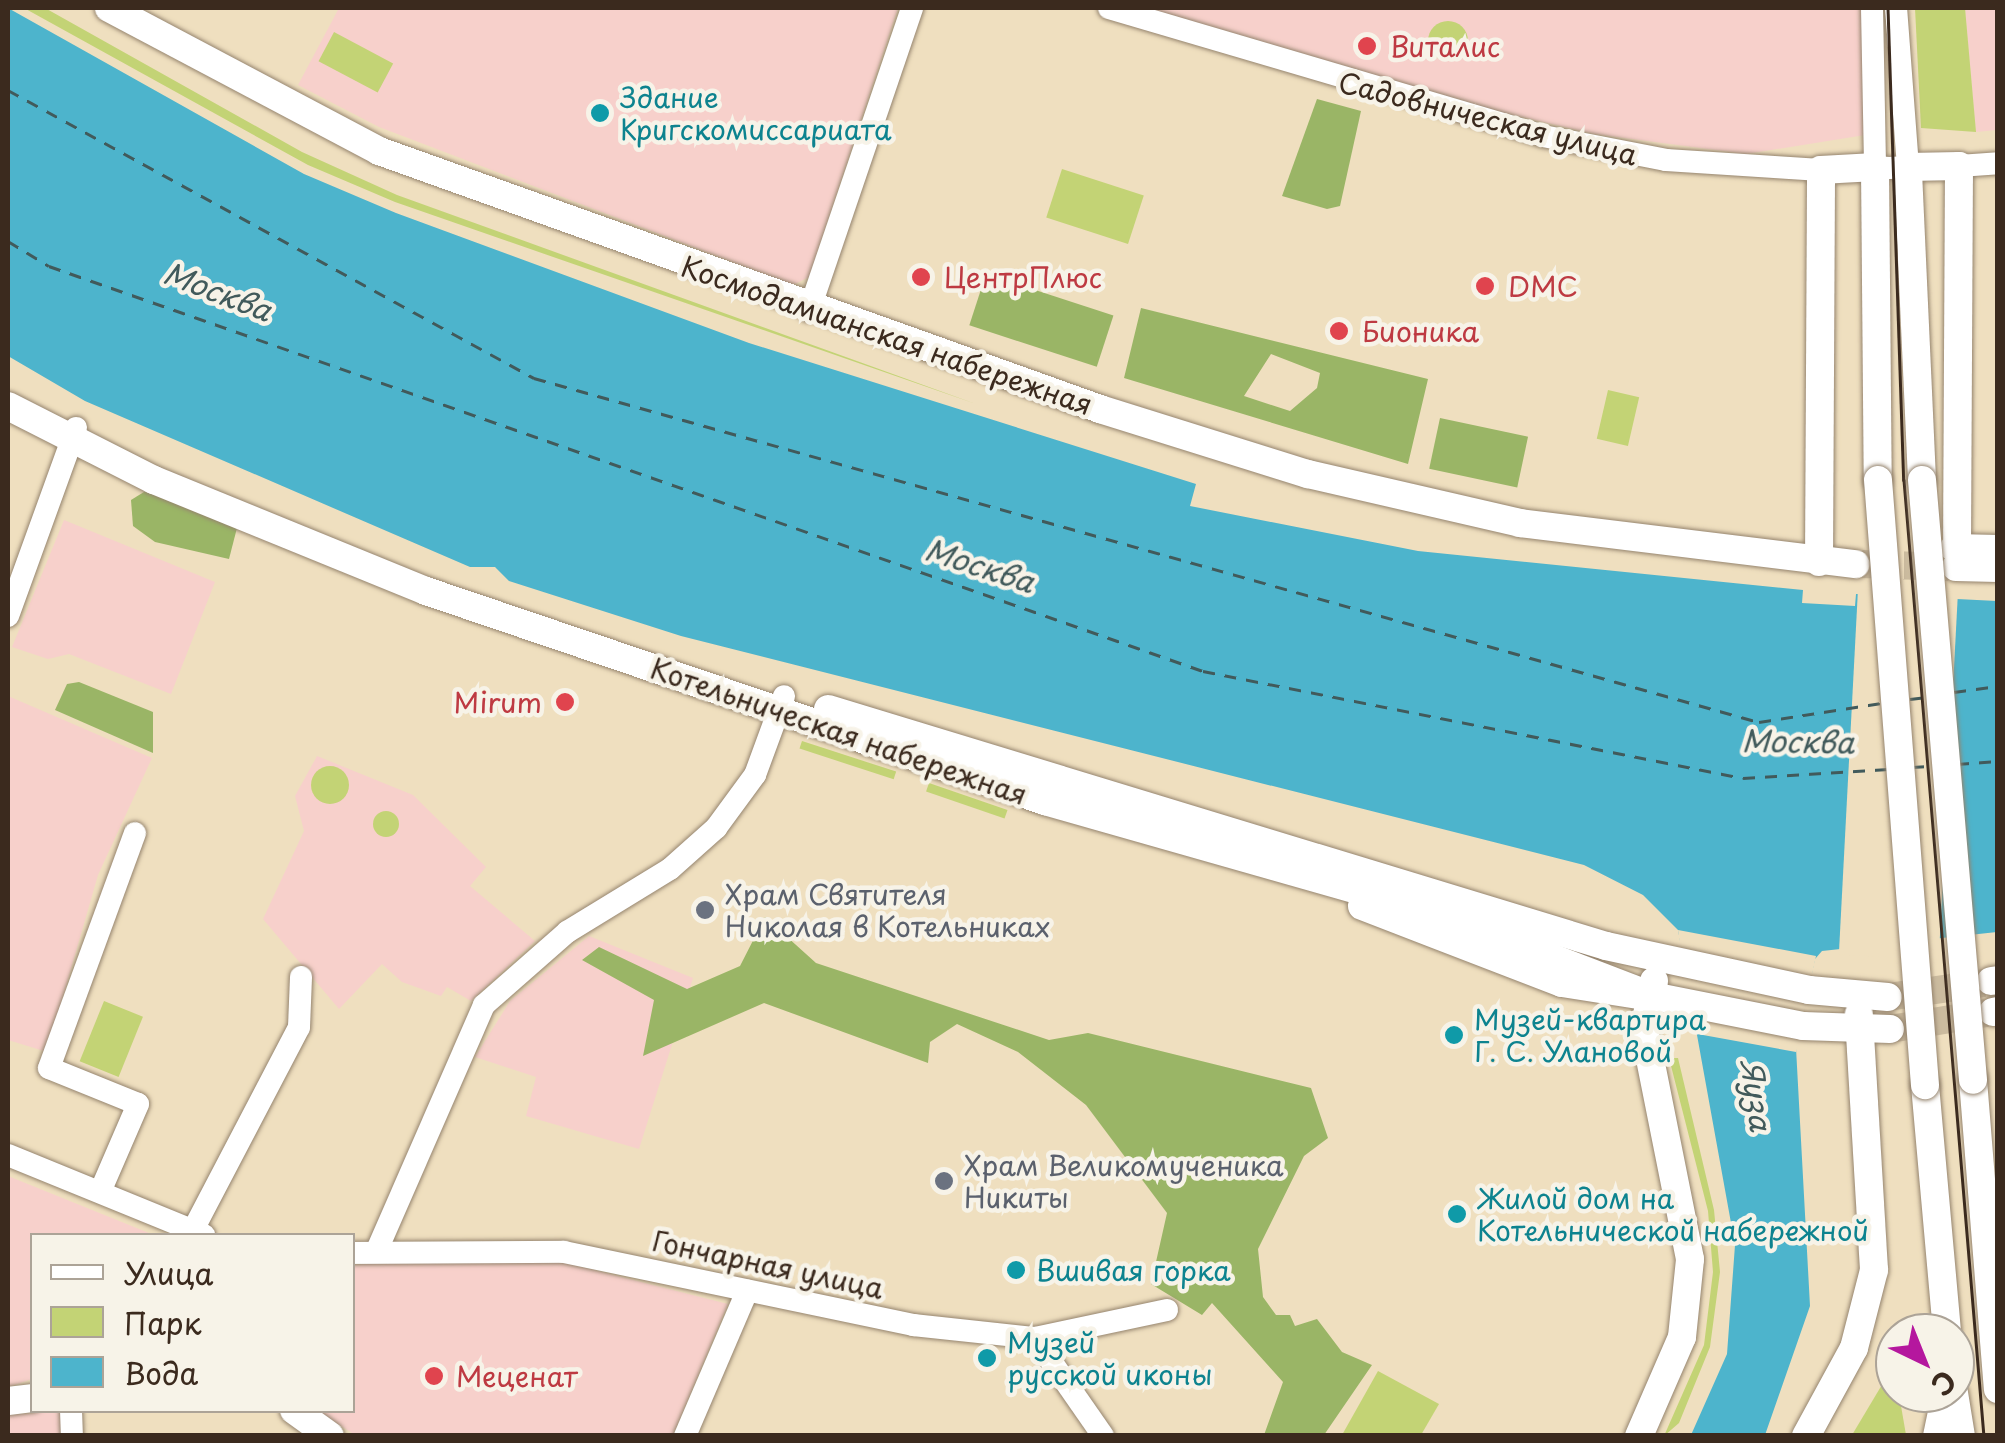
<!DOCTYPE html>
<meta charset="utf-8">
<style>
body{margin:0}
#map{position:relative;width:2005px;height:1443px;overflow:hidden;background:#efdfbf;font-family:"Playpen Sans",sans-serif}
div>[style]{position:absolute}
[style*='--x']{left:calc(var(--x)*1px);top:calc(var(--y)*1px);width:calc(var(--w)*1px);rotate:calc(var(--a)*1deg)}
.built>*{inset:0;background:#f7d0cb}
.green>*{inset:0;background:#c3d375;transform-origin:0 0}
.round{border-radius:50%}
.forest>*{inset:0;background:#9ab566;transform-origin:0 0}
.water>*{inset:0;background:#4db4cc}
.pier>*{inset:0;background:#efdfbf;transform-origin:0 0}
.ferry>*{height:2.5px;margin-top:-1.25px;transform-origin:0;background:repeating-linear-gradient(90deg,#415a5b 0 12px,transparent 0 22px)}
.major-tunnel>*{height:28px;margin-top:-14px;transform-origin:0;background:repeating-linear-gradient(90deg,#cbbb9f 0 28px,transparent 0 42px)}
.roads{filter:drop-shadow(0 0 2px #95846e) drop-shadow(0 0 2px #95846e)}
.minor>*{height:22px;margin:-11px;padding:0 11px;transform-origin:11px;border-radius:11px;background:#fff}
.major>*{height:28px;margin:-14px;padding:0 14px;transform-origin:14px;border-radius:14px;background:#fff}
.tram>*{height:2.5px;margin:-1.25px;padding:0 1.25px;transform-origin:1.25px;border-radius:1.25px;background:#3b2a1e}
.bridges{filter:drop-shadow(0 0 2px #95846e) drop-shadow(0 0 2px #95846e)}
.major-bridge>*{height:28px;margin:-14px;padding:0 14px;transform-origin:14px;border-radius:14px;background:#fff}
.dots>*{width:28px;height:28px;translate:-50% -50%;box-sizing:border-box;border:5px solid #f7f3e8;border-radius:50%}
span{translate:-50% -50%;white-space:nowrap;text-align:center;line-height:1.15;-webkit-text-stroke:9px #f7f3e8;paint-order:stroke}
.health-label{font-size:28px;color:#be3a42}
.left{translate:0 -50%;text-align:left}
.right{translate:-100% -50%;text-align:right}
.culture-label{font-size:28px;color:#0d838f}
.street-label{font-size:28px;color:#3b2a1e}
.worship-label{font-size:28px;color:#5b616d}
.water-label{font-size:30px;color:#415a5b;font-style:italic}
.frame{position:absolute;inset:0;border:10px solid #3b2a1e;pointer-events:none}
.legend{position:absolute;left:30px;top:1233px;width:325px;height:180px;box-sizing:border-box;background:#f7f3e8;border:2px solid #aca397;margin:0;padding:12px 18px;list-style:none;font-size:30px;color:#3b2a1e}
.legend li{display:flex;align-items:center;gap:20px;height:50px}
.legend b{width:50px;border:2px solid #aca397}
.north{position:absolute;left:1875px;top:1313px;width:100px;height:100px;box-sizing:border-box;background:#f7f3e8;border:2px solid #aca397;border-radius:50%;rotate:137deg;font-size:28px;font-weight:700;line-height:40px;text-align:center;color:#3b2a1e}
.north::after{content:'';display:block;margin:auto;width:35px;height:45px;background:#b5179e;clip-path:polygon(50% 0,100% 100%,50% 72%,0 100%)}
</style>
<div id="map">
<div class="built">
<i style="clip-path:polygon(339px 8px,898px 8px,809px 277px,793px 285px,379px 127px,298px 85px)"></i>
<i style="clip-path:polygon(1137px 8px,1867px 8px,1865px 135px,1746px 154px,1594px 134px,1381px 84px)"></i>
<i style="clip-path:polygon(1965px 8px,1997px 8px,1997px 130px,1976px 132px)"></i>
<i style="clip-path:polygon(64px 520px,215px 582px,171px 694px,69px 654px,48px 659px,12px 647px)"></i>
<i style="clip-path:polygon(8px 696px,152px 758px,98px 875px,47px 1052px,8px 1040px)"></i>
<i style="clip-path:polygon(317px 756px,413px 795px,486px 867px,470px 886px,535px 941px,471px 1001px,447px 987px,441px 996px,402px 982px,382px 964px,339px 1009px,263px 919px,304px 831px,295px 796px)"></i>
<i style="clip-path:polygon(589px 936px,693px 978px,639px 1149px,526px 1116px,536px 1077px,475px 1057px,510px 1001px)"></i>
<i style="clip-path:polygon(8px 1176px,154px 1235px,32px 1236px,32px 1379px,8px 1387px)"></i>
<i style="clip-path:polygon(423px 1259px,562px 1262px,728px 1304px,673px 1435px,355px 1435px,318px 1411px,352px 1410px,353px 1265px)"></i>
<i style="clip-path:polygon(62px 1411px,67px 1435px,8px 1435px,8px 1415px)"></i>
</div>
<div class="green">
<i style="clip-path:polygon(24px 8px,45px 8px,302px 152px,397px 195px,976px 404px,395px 202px,308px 165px)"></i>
<i style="clip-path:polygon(1915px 8px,1965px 8px,1976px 132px,1921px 128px)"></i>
<i class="round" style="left:1428px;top:21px;width:40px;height:40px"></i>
<i style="left:334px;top:32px;width:67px;height:33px;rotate:28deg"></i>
<i style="left:1062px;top:169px;width:86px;height:51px;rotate:18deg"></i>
<i style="left:1608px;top:390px;width:32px;height:50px;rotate:13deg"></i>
<i style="left:802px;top:741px;width:99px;height:8px;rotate:18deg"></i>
<i class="round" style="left:311px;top:766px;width:38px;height:38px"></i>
<i style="left:929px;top:783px;width:83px;height:9px;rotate:19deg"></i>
<i class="round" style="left:373px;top:811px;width:26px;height:26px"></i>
<i style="left:104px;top:1001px;width:42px;height:65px;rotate:22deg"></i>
<i style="clip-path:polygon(1669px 1058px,1678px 1058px,1714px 1210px,1720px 1272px,1710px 1347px,1679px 1423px,1664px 1436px,1704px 1345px,1713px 1272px,1708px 1211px)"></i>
<i style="clip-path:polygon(1378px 1371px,1439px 1404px,1421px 1435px,1342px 1435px)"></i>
<i style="clip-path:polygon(1895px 1371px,1906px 1435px,1852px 1435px,1889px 1373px)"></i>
</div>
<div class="forest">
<i style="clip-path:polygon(1317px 99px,1361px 111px,1340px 206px,1327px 209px,1282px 196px)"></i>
<i style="left:986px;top:274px;width:134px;height:54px;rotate:18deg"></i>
<i style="clip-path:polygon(evenodd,1141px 308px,1428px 379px,1408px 464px,1124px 378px,1141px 308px,1271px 354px,1320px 373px,1317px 388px,1290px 411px,1244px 396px,1271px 354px)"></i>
<i style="left:1440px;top:418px;width:90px;height:52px;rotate:12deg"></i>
<i style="clip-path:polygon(152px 487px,238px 524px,229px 559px,155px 542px,133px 526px,131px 500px)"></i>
<i style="clip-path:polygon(79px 682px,153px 712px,153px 753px,55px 710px,67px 684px)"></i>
<i style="clip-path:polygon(765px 917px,816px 963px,1049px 1040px,1088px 1033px,1311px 1088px,1328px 1138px,1304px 1156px,1258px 1249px,1263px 1297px,1276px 1315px,1290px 1315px,1295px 1326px,1317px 1319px,1342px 1352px,1372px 1365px,1324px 1435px,1264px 1435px,1283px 1382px,1212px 1303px,1202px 1315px,1151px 1284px,1167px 1213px,1086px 1105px,1018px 1052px,957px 1024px,930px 1042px,928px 1063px,764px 1003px,643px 1056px,654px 1000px,582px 960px,599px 947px,687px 989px,740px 966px)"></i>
</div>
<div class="water">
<i style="clip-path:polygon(8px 8px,304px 174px,396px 213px,749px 343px,1196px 484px,1190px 506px,1418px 551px,1803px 590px,1802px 603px,1855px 606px,1856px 594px,1997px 601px,1997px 932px,1822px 951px,1815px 959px,1796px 1048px,1810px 1306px,1765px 1435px,1691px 1435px,1727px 1354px,1735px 1245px,1678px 930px,1643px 895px,1584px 865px,681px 636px,509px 581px,495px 567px,470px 567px,85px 401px,8px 356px)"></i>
</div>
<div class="pier">
<i style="left:1858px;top:589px;width:100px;height:366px;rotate:3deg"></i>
<i style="clip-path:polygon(1678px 930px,1816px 956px,1796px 1052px,1692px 1033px)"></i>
</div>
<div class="ferry">
<i style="--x:8;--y:90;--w:600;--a:28.7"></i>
<i style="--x:534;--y:378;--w:1272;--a:15.69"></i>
<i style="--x:1759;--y:722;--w:124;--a:-8.8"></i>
<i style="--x:8;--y:241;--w:48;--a:31.4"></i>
<i style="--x:49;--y:266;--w:1223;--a:19.34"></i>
<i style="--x:1203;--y:671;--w:550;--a:11.21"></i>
<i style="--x:1743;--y:778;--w:146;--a:-3.5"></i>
<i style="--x:1954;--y:692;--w:44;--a:-7.8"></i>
<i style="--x:1910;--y:699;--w:17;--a:-7"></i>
<i style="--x:1957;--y:764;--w:41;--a:-4.2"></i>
<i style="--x:1912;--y:767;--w:22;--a:-3"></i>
</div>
<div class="major-tunnel">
<i style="--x:1862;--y:564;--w:87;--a:2"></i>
<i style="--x:1888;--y:997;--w:97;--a:-8.3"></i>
<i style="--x:1890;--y:1029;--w:98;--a:-9.4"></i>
</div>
<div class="roads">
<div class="minor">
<i style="--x:1109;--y:8;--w:452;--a:16.4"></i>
<i style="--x:1543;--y:136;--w:125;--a:11"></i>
<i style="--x:1666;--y:160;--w:155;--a:3.7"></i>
<i style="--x:1872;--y:8;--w:159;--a:88.9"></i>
<i style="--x:1875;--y:167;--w:14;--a:4"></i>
<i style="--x:1889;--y:168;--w:19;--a:-3"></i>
<i style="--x:1908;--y:167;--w:159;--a:-94.3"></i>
<i style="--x:1959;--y:166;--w:39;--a:-4"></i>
<i style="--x:809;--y:311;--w:320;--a:-71.2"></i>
<i style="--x:8;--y:616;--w:200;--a:-70.1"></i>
<i style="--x:8;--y:1155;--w:212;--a:22.2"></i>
<i style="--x:100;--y:1192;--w:96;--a:-66.6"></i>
<i style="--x:138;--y:1104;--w:96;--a:-158"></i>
<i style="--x:49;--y:1068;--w:250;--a:-69.9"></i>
<i style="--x:193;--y:1230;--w:229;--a:-62.4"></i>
<i style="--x:299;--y:1027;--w:50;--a:-87.7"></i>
<i style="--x:377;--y:1250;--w:267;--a:-66.4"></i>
<i style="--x:484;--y:1005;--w:111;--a:-41.3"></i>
<i style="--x:567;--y:932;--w:121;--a:-31.5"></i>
<i style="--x:670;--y:869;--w:62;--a:-41.7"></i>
<i style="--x:716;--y:828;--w:66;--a:-53.7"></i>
<i style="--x:755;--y:775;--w:84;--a:-69.8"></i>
<i style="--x:352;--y:1253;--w:212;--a:-0.3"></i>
<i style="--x:564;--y:1252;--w:357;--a:11.8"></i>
<i style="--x:913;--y:1325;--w:123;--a:6.1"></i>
<i style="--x:1035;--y:1338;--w:135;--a:-12"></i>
<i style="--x:1035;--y:1338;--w:119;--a:55.2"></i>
<i style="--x:71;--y:1410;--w:26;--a:88"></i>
<i style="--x:685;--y:1436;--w:158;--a:-66.8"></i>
</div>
<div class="major">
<i style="--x:109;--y:8;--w:306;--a:27.9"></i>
<i style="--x:379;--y:151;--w:766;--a:19.69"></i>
<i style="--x:1100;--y:409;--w:218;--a:17.4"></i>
<i style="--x:1308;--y:474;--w:218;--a:13"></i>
<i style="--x:1520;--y:523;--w:338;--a:7"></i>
<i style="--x:8;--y:406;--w:164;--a:26.9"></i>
<i style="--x:154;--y:480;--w:294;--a:22.2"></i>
<i style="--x:426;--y:591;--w:654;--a:18.74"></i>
<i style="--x:1045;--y:801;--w:395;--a:15.9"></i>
<i style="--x:1425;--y:909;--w:243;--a:21"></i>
<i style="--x:1652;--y:996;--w:154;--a:11.2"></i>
<i style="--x:1803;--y:1026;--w:87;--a:2"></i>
<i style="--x:1922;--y:480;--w:313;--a:-92.6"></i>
<i style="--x:1908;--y:167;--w:51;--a:-1.1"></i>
<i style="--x:1959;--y:166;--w:382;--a:90.3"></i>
<i style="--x:1954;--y:548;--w:44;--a:1.3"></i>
<i style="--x:1819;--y:562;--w:392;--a:-89.7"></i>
<i style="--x:1821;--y:170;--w:54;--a:-3.2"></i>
<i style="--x:1875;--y:167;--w:313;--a:89.5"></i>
<i style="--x:1956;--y:567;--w:42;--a:1.4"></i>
<i style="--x:828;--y:709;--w:813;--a:16.94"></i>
<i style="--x:1606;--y:946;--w:208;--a:12.2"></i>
<i style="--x:1809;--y:990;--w:79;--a:5.1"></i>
<i style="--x:1362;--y:906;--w:214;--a:21.1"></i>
<i style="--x:1562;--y:983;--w:77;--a:9"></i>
<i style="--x:1991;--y:981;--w:7;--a:-8"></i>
<i style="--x:1993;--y:1012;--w:5;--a:-11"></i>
<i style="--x:1973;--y:1080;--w:310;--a:85.4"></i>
<i style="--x:1925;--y:1085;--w:249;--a:84.9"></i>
<i style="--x:1954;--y:1393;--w:44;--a:80.8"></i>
<i style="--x:8;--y:1401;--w:24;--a:-7"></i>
<i style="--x:294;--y:1410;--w:44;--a:35.8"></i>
<i style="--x:1639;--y:1436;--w:108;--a:-66.5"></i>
<i style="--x:1682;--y:1337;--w:78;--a:-84.1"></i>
<i style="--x:1690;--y:1259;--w:235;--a:-101.3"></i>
<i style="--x:1644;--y:1029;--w:49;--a:-78.2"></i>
<i style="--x:1806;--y:1436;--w:100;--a:-61.4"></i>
<i style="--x:1854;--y:1348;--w:81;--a:-75.6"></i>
<i style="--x:1874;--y:1270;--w:256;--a:-93.4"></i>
<i style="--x:1937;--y:1436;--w:44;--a:-78.2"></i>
</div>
</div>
<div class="tram">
<i style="--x:1888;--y:8;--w:472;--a:88.1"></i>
<i style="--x:1904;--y:480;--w:959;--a:85.22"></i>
</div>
<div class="bridges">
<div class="major-bridge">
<i style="--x:1878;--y:480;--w:607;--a:85.56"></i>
<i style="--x:1922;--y:480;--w:602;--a:85.14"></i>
</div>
</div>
<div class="dots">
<i style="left:1367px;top:46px;background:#e0444e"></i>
<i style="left:600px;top:113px;background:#0f9aa8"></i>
<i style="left:921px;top:277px;background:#e0444e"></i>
<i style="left:1485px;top:286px;background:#e0444e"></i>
<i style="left:1339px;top:331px;background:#e0444e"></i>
<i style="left:565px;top:702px;background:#e0444e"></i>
<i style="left:705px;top:910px;background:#6b7280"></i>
<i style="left:1454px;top:1035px;background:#0f9aa8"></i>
<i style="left:944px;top:1181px;background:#6b7280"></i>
<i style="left:1457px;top:1214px;background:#0f9aa8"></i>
<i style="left:1016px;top:1270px;background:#0f9aa8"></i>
<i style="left:987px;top:1358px;background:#0f9aa8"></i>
<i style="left:434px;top:1376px;background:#e0444e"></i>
</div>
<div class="health-label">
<span class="left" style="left:1390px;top:46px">Виталис</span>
<span class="left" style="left:944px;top:277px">ЦентрПлюс</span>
<span class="left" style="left:1508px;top:286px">DMC</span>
<span class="left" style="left:1362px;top:331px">Бионика</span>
<span class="right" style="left:542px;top:702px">Mirum</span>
<span class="left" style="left:456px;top:1376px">Меценат</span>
</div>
<div class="culture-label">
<span class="left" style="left:620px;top:113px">Здание<br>Кригскомиссариата</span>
<span class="left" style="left:1474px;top:1035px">Музей-квартира<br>Г. С. Улановой</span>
<span class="left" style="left:1477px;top:1214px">Жилой дом на<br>Котельнической набережной</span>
<span class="left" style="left:1036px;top:1270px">Вшивая горка</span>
<span class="left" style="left:1007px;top:1358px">Музей<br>русской иконы</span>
</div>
<div class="street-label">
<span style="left:1488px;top:118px;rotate:14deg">Садовническая улица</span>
<span style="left:887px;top:335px;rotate:19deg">Космодамианская набережная</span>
<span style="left:839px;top:731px;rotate:19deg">Котельническая набережная</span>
<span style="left:768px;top:1264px;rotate:12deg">Гончарная улица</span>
</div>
<div class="worship-label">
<span class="left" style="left:725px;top:910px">Храм Святителя<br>Николая в Котельниках</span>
<span class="left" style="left:964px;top:1181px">Храм Великомученика<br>Никиты</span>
</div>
<div class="water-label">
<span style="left:218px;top:291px;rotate:21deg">Москва</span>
<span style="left:980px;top:565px;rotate:18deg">Москва</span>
<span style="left:1798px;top:741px;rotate:1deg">Москва</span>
<span style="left:1757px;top:1095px;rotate:82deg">Яуза</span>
</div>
<div class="frame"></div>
<ul class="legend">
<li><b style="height:12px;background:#fff"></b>Улица</li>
<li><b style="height:28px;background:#c3d375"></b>Парк</li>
<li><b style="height:28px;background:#4db4cc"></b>Вода</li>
</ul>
<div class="north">С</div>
</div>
